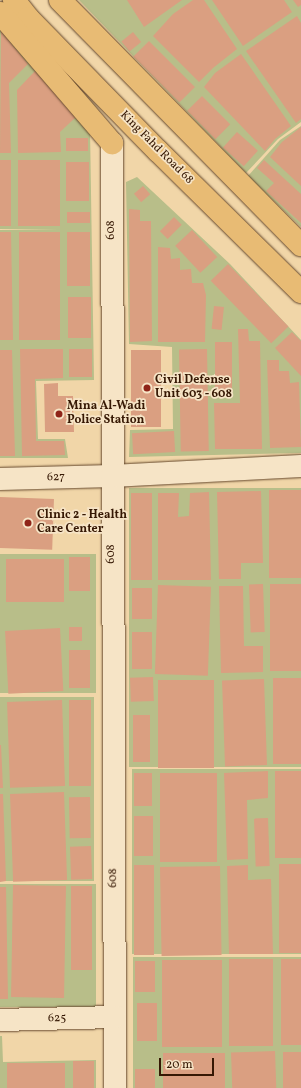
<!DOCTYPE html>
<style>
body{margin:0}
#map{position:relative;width:301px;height:1088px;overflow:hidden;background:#f1d6a8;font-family:Vollkorn,serif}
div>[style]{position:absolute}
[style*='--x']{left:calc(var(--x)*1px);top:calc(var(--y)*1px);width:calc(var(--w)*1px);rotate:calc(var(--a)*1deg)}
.green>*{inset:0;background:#b8be89;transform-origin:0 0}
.building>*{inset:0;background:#da9f81;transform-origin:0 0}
.roads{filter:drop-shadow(0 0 1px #65482d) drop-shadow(0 0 1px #65482d)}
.minor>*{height:22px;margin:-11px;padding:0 11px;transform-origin:11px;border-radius:11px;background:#f6e4c6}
.major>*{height:22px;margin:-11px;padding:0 11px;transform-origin:11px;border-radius:11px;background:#e8bb74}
.dots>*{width:11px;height:11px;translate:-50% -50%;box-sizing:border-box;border:2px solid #f6e4c6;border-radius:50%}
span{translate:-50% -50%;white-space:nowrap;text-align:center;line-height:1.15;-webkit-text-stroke:3.5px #f6e4c6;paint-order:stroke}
.street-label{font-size:12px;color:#361804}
.poi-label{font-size:12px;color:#361804;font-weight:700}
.left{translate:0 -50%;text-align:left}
.scale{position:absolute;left:159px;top:1058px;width:55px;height:18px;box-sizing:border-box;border:2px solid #361804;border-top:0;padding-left:5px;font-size:12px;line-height:14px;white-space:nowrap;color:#361804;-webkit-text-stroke:3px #f6e4c6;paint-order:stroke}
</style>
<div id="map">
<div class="green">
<i style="clip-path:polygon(79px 0,301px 0,301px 122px,278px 139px,246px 173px)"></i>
<i style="clip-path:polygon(0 24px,90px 129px,94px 380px,36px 381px,38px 439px,65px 439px,68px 458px,0 458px,0 230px,58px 230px,0 229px)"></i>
<i style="clip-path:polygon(301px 126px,301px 227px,248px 176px,280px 140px)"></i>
<i style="clip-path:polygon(137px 177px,230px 264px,301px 340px,301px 453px,129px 457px,130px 430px,173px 429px,172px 347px,129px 344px,126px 182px)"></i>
<i style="left:301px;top:488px;width:279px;height:172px;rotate:90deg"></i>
<i style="left:96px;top:554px;width:139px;height:96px;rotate:90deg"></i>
<i style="left:94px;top:697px;width:184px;height:94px;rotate:90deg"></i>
<i style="left:301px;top:769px;width:185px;height:169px;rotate:90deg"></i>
<i style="left:96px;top:884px;width:123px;height:96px;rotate:90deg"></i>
<i style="left:301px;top:957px;width:131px;height:168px;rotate:90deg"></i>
<i style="clip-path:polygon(0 1036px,2px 1036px,3px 1062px,96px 1060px,96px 1088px,0 1088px)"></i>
</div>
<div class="building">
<i style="clip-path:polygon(127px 0,182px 0,144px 27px)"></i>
<i style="clip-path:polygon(193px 0,204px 0,237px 49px,213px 68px,199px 82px,153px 36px,173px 14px)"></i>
<i style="clip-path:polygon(212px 0,284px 0,292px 12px,243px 46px)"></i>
<i style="clip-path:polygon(293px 0,301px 0,301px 5px,298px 7px)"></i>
<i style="clip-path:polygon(297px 16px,301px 23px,301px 119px,296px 123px,246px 51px)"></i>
<i style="clip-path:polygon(1px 31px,28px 64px,9px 83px,11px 153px,0 153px)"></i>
<i style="left:133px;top:32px;width:13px;height:15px;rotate:51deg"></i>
<i style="left:149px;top:41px;width:65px;height:22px;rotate:45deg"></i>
<i style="clip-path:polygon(241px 54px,291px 126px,275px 139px,265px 151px,204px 87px,215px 73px)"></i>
<i style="clip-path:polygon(35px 71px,76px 117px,60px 132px,61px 152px,18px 153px,17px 90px)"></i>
<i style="left:202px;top:96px;width:40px;height:21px;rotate:45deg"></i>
<i style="clip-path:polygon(301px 127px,301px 186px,270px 157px,282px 142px)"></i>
<i style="left:237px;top:132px;width:28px;height:21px;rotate:42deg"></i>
<i style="left:66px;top:138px;width:22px;height:13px"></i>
<i style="left:0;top:160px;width:11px;height:66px"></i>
<i style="left:18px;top:160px;width:42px;height:66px"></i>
<i style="clip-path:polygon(264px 160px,301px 194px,301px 223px,266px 191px,274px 183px,257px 168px)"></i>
<i style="left:66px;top:162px;width:23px;height:39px"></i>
<i style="left:143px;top:186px;width:11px;height:12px;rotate:49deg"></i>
<i style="clip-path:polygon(129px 209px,140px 210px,140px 221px,151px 221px,152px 341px,130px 342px)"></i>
<i style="left:67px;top:212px;width:23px;height:11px"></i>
<i style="left:174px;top:217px;width:11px;height:20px;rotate:45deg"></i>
<i style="left:192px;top:230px;width:37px;height:23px;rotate:47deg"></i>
<i style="clip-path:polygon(0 232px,11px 232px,13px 340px,0 340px)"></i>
<i style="left:19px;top:232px;width:41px;height:108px"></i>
<i style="left:67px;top:232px;width:23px;height:54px"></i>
<i style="clip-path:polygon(158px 247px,170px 248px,171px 259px,180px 258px,180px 270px,191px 269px,192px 283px,203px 283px,206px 295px,205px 342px,158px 342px)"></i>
<i style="left:228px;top:264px;width:87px;height:24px;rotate:46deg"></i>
<i style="left:68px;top:297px;width:23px;height:41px"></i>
<i style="left:214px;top:306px;width:10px;height:23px;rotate:6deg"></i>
<i style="clip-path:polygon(238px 329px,248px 329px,249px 341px,260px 341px,262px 449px,215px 449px,214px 403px,240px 403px)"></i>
<i style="clip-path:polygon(292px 332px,301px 341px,301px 376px,275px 348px)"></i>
<i style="left:215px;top:342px;width:17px;height:51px"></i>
<i style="clip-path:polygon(20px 349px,63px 349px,63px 378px,35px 379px,36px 441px,64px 441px,65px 455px,22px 456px)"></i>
<i style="left:69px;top:349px;width:23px;height:28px"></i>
<i style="left:207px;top:349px;width:102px;height:28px;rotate:89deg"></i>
<i style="clip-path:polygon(0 350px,12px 350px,15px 456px,0 456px)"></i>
<i style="left:131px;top:350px;width:30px;height:77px"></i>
<i style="clip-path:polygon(267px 360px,279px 360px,279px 371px,289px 371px,290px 383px,299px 382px,301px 447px,270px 448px)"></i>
<i style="clip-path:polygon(58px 383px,58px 396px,73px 396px,74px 432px,45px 432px,44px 384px)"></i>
<i style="left:174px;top:431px;width:21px;height:42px;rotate:87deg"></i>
<i style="left:301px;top:490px;width:88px;height:32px;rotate:90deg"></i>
<i style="clip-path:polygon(261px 491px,263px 563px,241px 563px,241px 579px,219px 579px,217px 492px)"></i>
<i style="clip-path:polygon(209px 492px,211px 580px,158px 580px,158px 493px,179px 493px,178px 517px,189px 516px,190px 493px)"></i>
<i style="left:131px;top:493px;width:21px;height:87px"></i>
<i style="left:0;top:497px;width:54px;height:51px;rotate:2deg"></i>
<i style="left:69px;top:557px;width:21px;height:34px"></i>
<i style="left:6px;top:559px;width:58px;height:43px"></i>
<i style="left:263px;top:584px;width:48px;height:14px;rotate:88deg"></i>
<i style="left:301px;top:584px;width:87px;height:31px;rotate:90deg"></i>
<i style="left:158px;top:585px;width:53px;height:89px;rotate:2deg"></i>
<i style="clip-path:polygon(219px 586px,243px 586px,244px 646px,263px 646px,263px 672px,221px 673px)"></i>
<i style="left:132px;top:588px;width:20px;height:31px"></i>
<i style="left:69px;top:627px;width:13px;height:14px"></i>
<i style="left:60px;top:628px;width:63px;height:55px;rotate:87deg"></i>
<i style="left:132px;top:632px;width:20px;height:37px"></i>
<i style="left:69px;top:650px;width:21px;height:38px"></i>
<i style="left:153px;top:677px;width:24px;height:23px;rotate:88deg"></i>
<i style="left:301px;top:678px;width:86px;height:28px;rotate:90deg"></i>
<i style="left:264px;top:679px;width:86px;height:42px;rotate:88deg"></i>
<i style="left:158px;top:680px;width:56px;height:88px"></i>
<i style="left:62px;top:700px;width:86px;height:55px;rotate:88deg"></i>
<i style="left:69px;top:700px;width:22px;height:86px"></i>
<i style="left:133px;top:715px;width:17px;height:47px"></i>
<i style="clip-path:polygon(0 745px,1px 745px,3px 788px,0 788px)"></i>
<i style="clip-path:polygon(268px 771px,268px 798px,247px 800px,248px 859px,227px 860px,224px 773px)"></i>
<i style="left:275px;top:771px;width:26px;height:87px"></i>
<i style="left:152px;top:773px;width:33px;height:18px;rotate:90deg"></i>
<i style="left:160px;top:773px;width:57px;height:89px"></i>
<i style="left:64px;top:792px;width:88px;height:54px;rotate:88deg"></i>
<i style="clip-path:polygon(0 794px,3px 794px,6px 881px,0 882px)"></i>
<i style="left:90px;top:797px;width:41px;height:21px;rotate:89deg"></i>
<i style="left:134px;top:816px;width:19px;height:40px"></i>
<i style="left:268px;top:818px;width:48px;height:14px;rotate:88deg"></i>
<i style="left:91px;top:846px;width:33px;height:21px;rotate:88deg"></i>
<i style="left:301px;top:864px;width:89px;height:22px;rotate:90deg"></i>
<i style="left:134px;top:865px;width:20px;height:90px"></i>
<i style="clip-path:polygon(248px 865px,248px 880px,271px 879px,273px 954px,229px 954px,227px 866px)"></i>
<i style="left:220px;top:866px;width:89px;height:60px;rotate:89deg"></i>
<i style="left:66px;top:886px;width:112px;height:53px;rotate:91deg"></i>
<i style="left:71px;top:886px;width:21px;height:84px"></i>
<i style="clip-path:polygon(0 887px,6px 887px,8px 999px,0 999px)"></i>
<i style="left:229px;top:959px;width:44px;height:87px"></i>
<i style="left:281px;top:959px;width:20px;height:86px"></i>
<i style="left:162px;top:960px;width:60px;height:87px"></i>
<i style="left:155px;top:961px;width:31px;height:20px;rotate:90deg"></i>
<i style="left:137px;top:1003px;width:20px;height:38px"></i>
<i style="left:275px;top:1051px;width:37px;height:44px;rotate:88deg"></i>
<i style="left:301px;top:1052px;width:36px;height:18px;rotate:90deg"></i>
<i style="left:163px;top:1053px;width:62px;height:35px"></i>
<i style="left:73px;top:1061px;width:21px;height:27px"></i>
<i style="left:7px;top:1063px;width:58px;height:25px"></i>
<i style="left:135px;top:1069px;width:20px;height:19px"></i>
</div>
<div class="roads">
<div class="minor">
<i style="--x:112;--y:143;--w:945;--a:89.82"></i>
<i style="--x:0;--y:479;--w:112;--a:-1.5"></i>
<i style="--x:112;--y:476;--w:189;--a:-3"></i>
<i style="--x:0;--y:1020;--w:115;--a:-1.5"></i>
</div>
<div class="major">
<i style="--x:14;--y:0;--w:23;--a:52"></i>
<i style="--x:28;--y:18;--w:186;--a:45.7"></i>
<i style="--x:158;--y:151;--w:201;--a:44.6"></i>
<i style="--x:60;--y:0;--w:344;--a:45.5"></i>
<i style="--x:0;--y:13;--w:172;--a:49.3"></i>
</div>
</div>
<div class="dots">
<i style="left:147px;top:388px;background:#8f2418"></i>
<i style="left:59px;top:414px;background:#8f2418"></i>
<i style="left:28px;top:523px;background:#8f2418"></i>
</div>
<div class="street-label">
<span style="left:156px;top:148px;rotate:45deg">King Fahd Road 68</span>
<span style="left:112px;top:230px;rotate:-90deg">608</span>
<span style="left:56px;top:478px;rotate:-1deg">627</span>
<span style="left:112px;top:554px;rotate:-90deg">608</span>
<span style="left:114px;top:878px;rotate:-90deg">608</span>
<span style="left:57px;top:1019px;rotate:-1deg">625</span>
</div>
<div class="poi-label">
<span class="left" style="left:155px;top:388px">Civil Defense<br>Unit 603 - 608</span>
<span class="left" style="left:67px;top:414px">Mina Al-Wadi<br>Police Station</span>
<span class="left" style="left:37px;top:523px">Clinic 2 - Health<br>Care Center</span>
</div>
<div class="scale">20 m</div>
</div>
